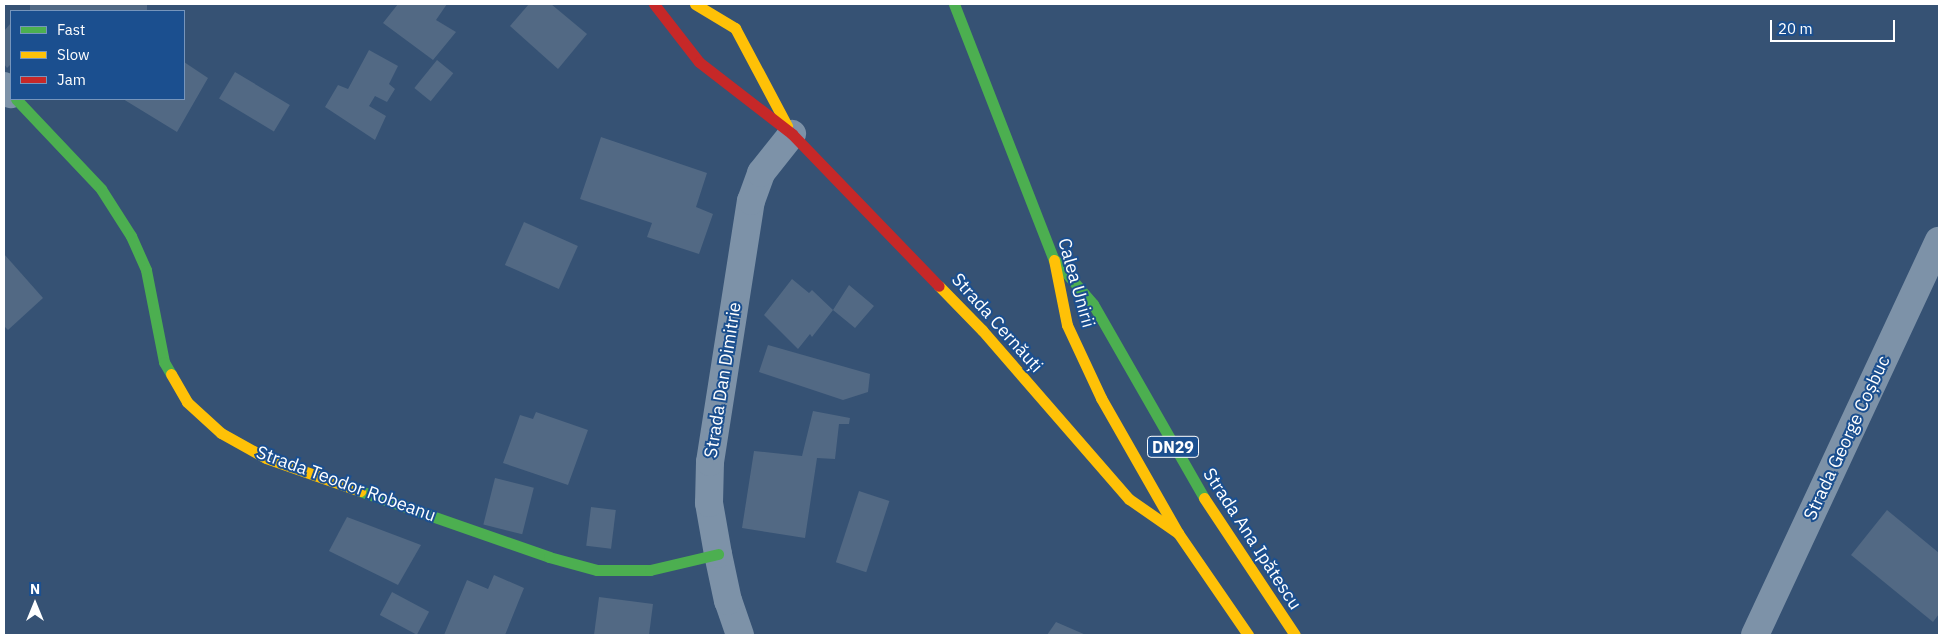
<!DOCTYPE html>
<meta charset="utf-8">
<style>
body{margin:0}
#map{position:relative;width:1943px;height:639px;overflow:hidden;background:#365274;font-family:"IBM Plex Sans",sans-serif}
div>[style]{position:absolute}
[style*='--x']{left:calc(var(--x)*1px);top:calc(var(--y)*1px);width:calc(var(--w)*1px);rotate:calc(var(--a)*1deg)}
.building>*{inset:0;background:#526984;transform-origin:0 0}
.street>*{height:28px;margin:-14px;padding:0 14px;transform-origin:14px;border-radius:14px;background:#7d92a8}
.fast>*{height:11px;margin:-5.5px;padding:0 5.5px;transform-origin:5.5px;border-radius:5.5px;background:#4caf50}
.slow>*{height:11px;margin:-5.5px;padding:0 5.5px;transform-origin:5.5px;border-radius:5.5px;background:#ffc107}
.jam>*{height:11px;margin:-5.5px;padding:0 5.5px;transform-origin:5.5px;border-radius:5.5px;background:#c62828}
span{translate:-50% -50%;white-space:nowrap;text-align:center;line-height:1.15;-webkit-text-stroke:4px #1b4f8f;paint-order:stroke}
.shield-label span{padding:1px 4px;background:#1b4f8f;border:1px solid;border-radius:4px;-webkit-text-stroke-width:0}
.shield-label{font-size:16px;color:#fff;font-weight:700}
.street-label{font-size:18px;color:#fff}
.frame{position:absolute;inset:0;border:5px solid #fff;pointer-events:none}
.legend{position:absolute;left:10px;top:10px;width:175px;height:90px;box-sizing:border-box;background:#1b4f8f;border:1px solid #7695bc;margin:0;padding:6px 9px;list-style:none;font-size:15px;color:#fff}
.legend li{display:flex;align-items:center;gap:10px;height:25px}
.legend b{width:25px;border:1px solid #7695bc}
.north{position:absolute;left:10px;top:579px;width:50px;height:50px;-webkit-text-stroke:4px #1b4f8f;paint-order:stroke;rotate:0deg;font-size:14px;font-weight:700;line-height:20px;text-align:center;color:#fff}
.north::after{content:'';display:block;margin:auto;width:18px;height:22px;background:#fff;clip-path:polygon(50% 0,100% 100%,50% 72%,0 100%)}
.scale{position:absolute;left:1770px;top:20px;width:125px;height:22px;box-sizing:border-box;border:2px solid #fff;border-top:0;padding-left:6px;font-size:15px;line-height:18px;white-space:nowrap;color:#fff;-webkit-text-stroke:4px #1b4f8f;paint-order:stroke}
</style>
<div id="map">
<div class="building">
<i style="left:30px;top:4px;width:117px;height:10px"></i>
<i style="clip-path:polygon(398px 4px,447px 4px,436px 20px,456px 32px,433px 60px,383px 23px)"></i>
<i style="clip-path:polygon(529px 4px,551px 4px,587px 34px,558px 69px,510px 26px)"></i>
<i style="clip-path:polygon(11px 23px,11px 64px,7px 68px,4px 64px,4px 31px)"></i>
<i style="clip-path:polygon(369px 50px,398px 66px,389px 84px,395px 89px,387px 102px,375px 96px,369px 106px,386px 116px,375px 140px,325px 107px,338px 85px,348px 89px)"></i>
<i style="left:437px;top:60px;width:21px;height:36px;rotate:39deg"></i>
<i style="clip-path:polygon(184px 62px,208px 78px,177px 132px,123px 99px,184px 99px)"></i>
<i style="left:235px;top:72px;width:64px;height:31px;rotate:31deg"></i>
<i style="clip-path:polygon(601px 137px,707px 173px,696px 207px,713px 214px,699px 254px,647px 237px,652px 223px,580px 199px)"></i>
<i style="left:524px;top:222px;width:59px;height:47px;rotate:24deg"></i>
<i style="clip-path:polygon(4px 254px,43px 298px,8px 330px,4px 326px)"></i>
<i style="clip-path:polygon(792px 279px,809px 293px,812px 290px,833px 310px,849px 285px,874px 306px,855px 328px,833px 310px,812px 337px,810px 334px,798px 349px,764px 315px)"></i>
<i style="clip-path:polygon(768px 345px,870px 374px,868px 392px,843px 400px,759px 372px)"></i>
<i style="clip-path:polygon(813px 411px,850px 418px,849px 424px,839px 424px,835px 459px,817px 458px,805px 538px,742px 528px,754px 451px,802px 456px)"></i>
<i style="clip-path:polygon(536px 412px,588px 430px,568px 485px,503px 463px,520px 415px,533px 419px)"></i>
<i style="left:495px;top:478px;width:40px;height:48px;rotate:14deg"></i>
<i style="left:859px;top:491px;width:32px;height:75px;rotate:18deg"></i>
<i style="left:591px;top:507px;width:25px;height:39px;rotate:7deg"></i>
<i style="clip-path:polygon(1887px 510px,1939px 553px,1939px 614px,1933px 622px,1851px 555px)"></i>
<i style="clip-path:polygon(347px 517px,421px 545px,398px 585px,329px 551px)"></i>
<i style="clip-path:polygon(494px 575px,524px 588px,505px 635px,444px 635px,467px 580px,488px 589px)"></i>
<i style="left:392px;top:592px;width:42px;height:26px;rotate:28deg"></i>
<i style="clip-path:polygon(599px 597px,653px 604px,649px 635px,594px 635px)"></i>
<i style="clip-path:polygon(1056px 622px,1086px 635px,1047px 635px)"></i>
</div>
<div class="street">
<i style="--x:4;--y:86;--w:11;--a:49"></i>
<i style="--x:740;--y:635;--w:36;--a:-109"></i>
<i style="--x:728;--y:601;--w:48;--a:-102"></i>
<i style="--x:718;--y:554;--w:52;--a:-100"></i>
<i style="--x:709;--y:503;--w:41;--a:-88.6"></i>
<i style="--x:710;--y:462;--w:264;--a:-81.1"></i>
<i style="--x:751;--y:201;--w:30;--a:-70"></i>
<i style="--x:761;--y:173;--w:50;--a:-51.5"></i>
<i style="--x:1755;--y:635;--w:435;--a:-65"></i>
</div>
<div class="fast">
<i style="--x:954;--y:4;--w:275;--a:68.7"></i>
<i style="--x:16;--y:99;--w:124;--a:46.6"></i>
<i style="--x:101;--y:189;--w:56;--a:57.4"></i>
<i style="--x:131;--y:236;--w:37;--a:66"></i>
<i style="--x:146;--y:270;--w:94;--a:78.9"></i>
<i style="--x:164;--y:362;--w:14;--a:60"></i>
<i style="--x:1055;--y:260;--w:58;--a:49.2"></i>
<i style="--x:1093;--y:304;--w:224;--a:60.2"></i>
<i style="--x:360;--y:491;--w:200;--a:19.2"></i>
<i style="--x:549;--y:557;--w:50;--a:15.2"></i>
<i style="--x:597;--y:570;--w:53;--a:0"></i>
<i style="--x:650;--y:570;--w:70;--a:-13.2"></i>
</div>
<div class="slow">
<i style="--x:695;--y:4;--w:47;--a:31"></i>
<i style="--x:735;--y:28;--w:111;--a:62"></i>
<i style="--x:1054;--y:260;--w:66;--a:78.7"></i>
<i style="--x:1067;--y:325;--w:81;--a:65"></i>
<i style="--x:1101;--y:398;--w:155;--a:60.3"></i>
<i style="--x:1178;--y:533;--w:124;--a:55.5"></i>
<i style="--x:939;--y:286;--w:62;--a:45.7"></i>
<i style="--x:982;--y:330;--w:224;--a:49"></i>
<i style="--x:1129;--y:499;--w:60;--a:34.8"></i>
<i style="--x:171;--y:374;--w:32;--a:60"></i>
<i style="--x:187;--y:402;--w:46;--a:42.4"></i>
<i style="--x:221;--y:433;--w:51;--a:29.1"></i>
<i style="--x:266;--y:458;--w:100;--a:19.3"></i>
<i style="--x:1204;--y:498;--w:164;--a:56.4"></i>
</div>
<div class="jam">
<i style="--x:654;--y:4;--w:73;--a:52.2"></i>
<i style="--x:699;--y:62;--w:118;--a:37.7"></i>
<i style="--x:792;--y:134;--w:211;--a:46"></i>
</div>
<div class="shield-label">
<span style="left:1173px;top:447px">DN29</span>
</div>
<div class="street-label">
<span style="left:1076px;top:283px;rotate:74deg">Calea Unirii</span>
<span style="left:997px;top:323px;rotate:48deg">Strada Cernăuți</span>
<span style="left:723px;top:380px;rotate:-81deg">Strada Dan Dimitrie</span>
<span style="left:1847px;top:438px;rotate:-65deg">Strada George Coșbuc</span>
<span style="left:346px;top:484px;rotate:20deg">Strada Teodor Robeanu</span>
<span style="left:1252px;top:539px;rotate:57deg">Strada Ana Ipătescu</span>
</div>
<div class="frame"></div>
<ul class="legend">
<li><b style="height:6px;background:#4caf50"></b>Fast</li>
<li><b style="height:6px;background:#ffc107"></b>Slow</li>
<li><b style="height:6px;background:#c62828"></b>Jam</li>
</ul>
<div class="north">N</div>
<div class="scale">20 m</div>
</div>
